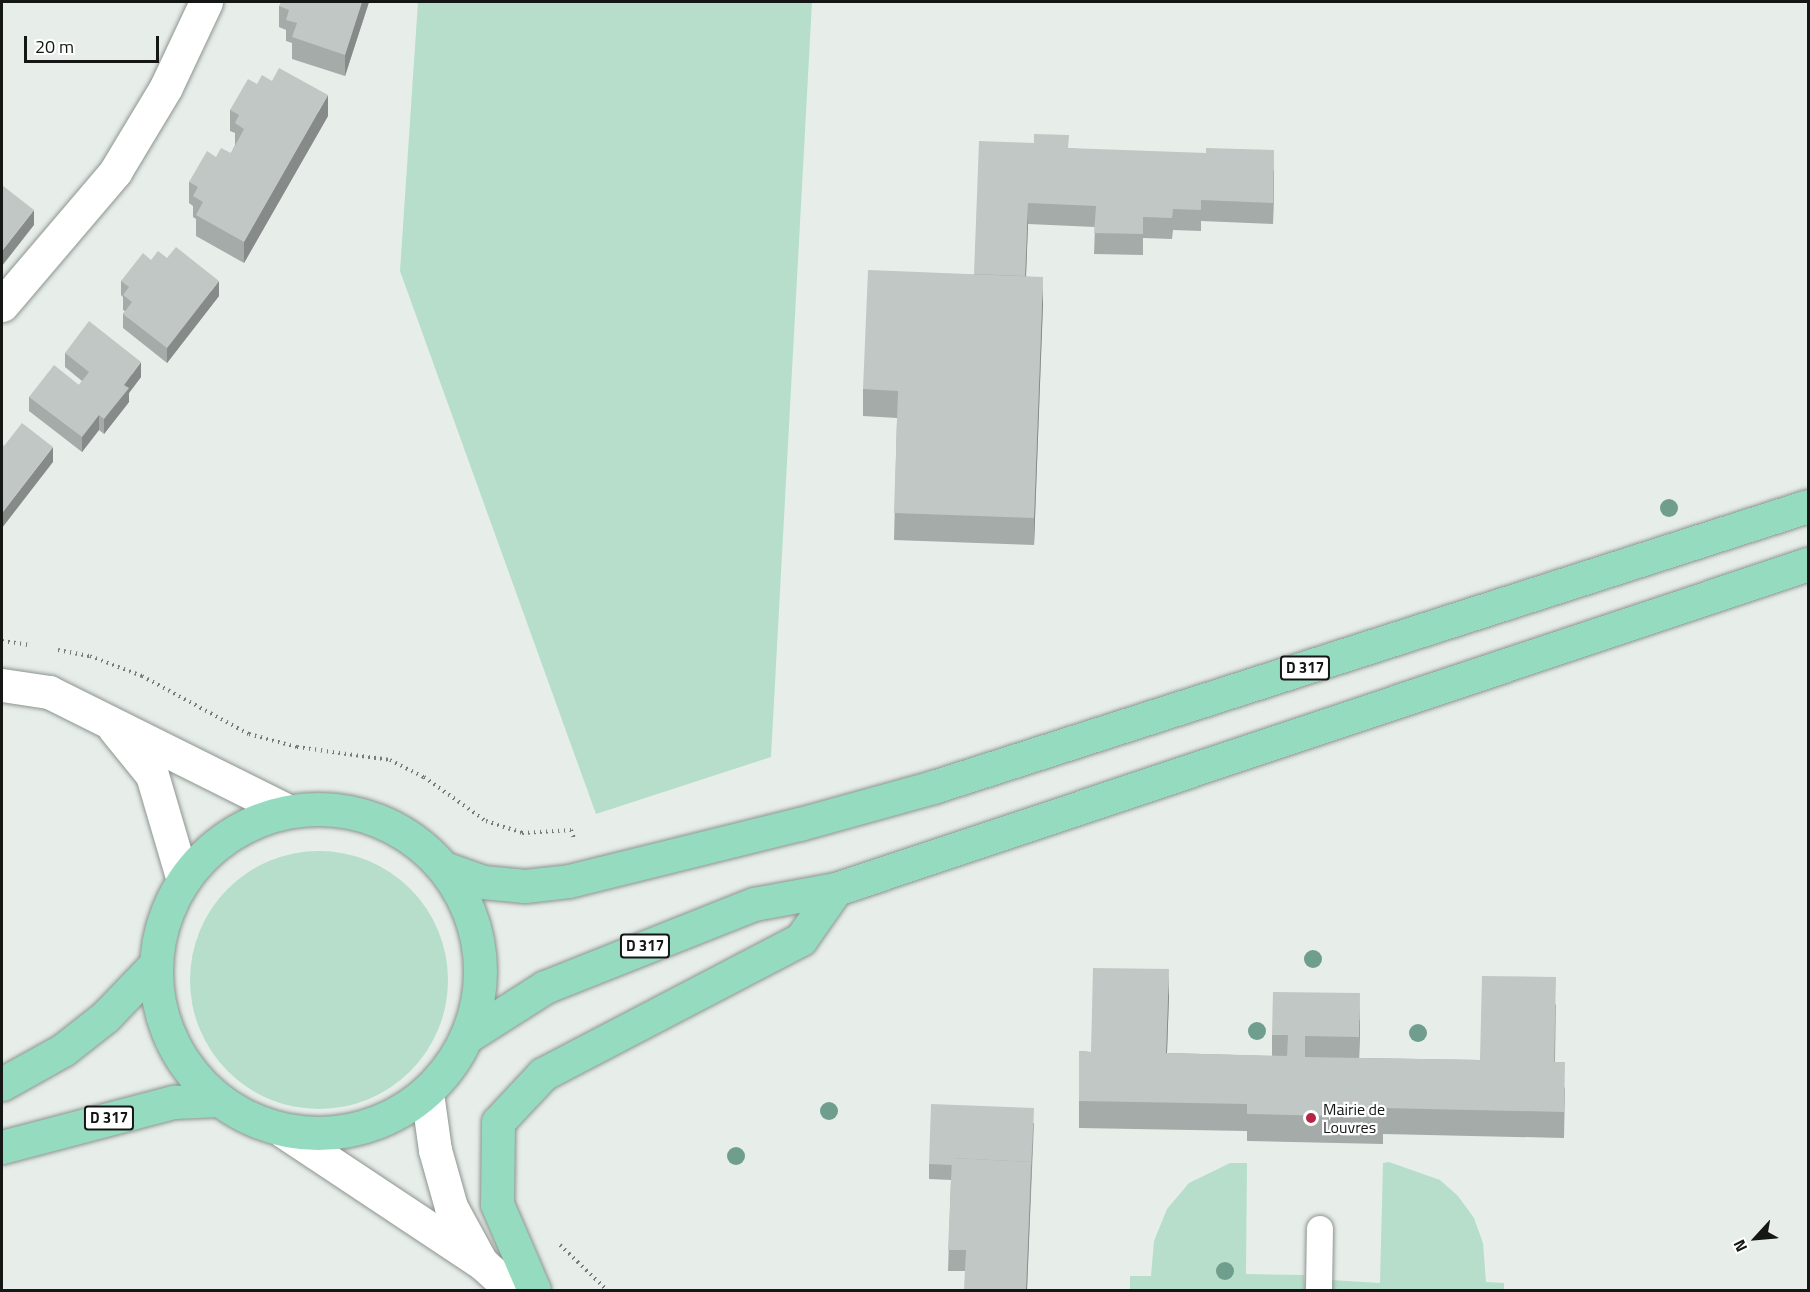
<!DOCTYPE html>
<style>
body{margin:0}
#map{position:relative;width:1810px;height:1292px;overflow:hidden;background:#e7eeea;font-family:"Titillium Web",sans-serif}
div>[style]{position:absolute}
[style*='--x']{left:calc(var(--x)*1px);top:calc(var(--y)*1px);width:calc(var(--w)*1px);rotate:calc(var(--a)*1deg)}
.green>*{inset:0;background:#b6decb}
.round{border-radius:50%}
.path>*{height:4px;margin-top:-2px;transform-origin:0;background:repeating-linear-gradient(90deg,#777c79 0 1.5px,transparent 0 6px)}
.roads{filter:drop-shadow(0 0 2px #8d9490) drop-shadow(0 0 2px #8d9490)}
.service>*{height:26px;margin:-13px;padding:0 13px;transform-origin:13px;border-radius:13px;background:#fff}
.minor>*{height:33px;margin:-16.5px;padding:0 16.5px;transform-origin:16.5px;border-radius:16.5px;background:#fff}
.tertiary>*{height:33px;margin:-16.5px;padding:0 16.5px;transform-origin:16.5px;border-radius:16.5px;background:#fff}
.primary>*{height:33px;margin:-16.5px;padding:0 16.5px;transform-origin:16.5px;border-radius:16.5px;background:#94dbc0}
.primary>.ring{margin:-16.5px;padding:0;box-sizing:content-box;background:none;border:33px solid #94dbc0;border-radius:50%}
.trees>*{width:18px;height:18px;margin:-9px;border-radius:50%;background:#709e8e}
.wall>*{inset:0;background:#a5aba9}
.shaded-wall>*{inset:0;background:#868b89}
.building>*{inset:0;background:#c0c7c4}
.dots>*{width:16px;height:16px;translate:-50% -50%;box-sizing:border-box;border:3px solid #fff;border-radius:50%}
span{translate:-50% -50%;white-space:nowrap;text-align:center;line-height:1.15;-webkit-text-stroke:4.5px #fff;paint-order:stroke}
.shield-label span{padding:2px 4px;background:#fff;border:2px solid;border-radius:4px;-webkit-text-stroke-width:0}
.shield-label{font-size:15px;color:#141715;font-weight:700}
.poi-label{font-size:16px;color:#141715}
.left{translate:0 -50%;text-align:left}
.frame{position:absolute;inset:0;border:3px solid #141715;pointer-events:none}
.north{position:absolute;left:1726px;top:1208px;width:60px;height:60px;-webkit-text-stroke:4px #fff;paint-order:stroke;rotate:244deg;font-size:16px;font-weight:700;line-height:24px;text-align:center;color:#141715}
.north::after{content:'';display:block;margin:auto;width:21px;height:27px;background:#141715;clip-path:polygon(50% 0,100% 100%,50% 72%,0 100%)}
.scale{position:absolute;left:24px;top:36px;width:135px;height:27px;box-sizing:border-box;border:3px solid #141715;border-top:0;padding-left:8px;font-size:18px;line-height:21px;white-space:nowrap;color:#141715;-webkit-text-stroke:4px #fff;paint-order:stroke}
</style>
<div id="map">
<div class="green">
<i style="clip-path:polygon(418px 2px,812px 2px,771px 757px,596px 814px,400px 271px)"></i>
<i class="round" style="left:190px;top:851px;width:258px;height:258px"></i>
<i style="clip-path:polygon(1389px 1162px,1440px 1180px,1458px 1196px,1474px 1218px,1483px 1243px,1486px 1282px,1504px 1283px,1504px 1290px,1330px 1290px,1331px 1280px,1380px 1283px,1383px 1163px)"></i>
<i style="clip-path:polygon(1230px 1163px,1247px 1163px,1246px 1274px,1304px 1275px,1305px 1290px,1130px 1290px,1130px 1276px,1151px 1276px,1154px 1241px,1167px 1209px,1189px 1183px)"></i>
</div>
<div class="path">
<i style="--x:2;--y:641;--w:28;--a:8"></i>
<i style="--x:58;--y:650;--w:33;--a:11"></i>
<i style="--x:90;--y:656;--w:56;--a:21"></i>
<i style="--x:142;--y:676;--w:122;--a:28.5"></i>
<i style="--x:249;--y:734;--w:50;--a:15.2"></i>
<i style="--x:297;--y:747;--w:94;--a:8"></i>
<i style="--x:390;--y:760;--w:38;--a:27"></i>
<i style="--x:424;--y:777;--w:76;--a:35.4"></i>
<i style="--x:486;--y:821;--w:38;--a:18"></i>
<i style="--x:522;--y:833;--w:49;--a:-3.5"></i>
<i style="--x:571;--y:830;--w:9;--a:69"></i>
<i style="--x:560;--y:1245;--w:65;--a:43.8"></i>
</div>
<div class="roads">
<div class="service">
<i style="--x:1319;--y:1290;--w:61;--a:-89.1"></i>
</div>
<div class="minor">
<i style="--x:2;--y:305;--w:175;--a:-49.6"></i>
<i style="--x:115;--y:172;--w:99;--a:-59"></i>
<i style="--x:166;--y:87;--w:94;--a:-64.8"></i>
</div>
<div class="tertiary">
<i style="--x:2;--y:685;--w:48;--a:8.5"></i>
<i style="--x:49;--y:692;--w:267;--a:26.5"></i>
<i style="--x:114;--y:728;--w:60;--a:51"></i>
<i style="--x:152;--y:775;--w:109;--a:73.6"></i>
<i style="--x:427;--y:1093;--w:58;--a:82"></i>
<i style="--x:435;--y:1150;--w:59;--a:74.3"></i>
<i style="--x:451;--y:1207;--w:60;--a:61.3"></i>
<i style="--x:283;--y:1131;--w:240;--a:33.6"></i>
<i style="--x:483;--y:1264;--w:39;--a:42"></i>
</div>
<div class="primary">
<i class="ring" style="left:156px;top:809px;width:291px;height:291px"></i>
<i style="--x:444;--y:868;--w:41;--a:19.7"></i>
<i style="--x:483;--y:882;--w:42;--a:5.4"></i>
<i style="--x:525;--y:886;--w:44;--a:-6.5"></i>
<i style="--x:569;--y:881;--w:238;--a:-13.9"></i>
<i style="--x:800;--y:824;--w:138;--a:-15.5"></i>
<i style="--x:933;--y:787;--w:919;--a:-17.8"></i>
<i style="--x:468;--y:1036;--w:91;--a:-32.5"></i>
<i style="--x:545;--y:987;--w:225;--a:-21.7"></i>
<i style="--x:754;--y:904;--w:83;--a:-10.4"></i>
<i style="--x:836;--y:889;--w:1025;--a:-18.49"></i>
<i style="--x:2;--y:1084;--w:70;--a:-29.1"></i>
<i style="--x:63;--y:1050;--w:53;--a:-38.2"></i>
<i style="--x:105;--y:1017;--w:74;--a:-46.1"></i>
<i style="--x:2;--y:1147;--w:178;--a:-14.7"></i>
<i style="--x:174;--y:1102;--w:45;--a:-2.5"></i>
<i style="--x:534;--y:1290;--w:94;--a:-113.3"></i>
<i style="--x:497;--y:1204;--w:82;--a:-89.3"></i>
<i style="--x:498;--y:1122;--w:66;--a:-46.8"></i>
<i style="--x:543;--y:1074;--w:291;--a:-27.6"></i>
<i style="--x:801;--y:939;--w:61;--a:-55"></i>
</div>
</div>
<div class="trees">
<i style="left:1669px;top:508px"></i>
<i style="left:1313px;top:959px"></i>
<i style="left:1257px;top:1031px"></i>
<i style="left:1418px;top:1033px"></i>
<i style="left:829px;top:1111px"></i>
<i style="left:736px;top:1156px"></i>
<i style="left:1225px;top:1271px"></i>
</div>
<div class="wall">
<i style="clip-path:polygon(369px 2px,345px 76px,292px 59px,292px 43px,286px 41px,286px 30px,279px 27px,279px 6px)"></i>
<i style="clip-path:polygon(257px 84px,328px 116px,244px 263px,196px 236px,196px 219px,193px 217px,193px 206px,189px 203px,189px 182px,216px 157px,231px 153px,235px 145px,235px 133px,230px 131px,230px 110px)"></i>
<i style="clip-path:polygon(1069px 148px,1274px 171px,1273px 224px,1201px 221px,1201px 231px,1173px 230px,1172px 239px,1143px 238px,1143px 255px,1094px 254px,1095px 227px,1028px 224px,1026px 276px,1043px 303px,1034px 545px,894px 540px,897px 418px,863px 416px,863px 389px,974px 274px)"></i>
<i style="clip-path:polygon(151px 260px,219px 296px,167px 363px,123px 328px,123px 314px,125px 311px,123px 310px,123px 297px,121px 295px,121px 281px)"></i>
<i style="clip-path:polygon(65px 353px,141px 377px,129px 393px,129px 402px,104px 434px,99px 430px,82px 452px,29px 411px,29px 397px,79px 385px,82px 381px,65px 367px)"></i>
<i style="clip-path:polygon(1169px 996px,1167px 1053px,1272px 1056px,1272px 1035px,1360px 1020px,1359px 1058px,1480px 1060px,1556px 1004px,1555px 1062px,1565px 1089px,1564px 1138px,1383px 1134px,1383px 1144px,1247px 1141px,1247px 1131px,1079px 1128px,1079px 1051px,1091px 1052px)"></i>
<i style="clip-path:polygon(1034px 1123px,1027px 1290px,965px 1271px,948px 1271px,951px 1180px,929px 1179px,929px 1164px)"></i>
</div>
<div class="shaded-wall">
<i style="clip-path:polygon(362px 2px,369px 2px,345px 76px,345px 55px)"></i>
<i style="clip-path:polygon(328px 95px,328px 116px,244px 263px,244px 242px)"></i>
<i style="clip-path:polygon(1274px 150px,1274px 171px,1273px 224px,1273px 203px)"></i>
<i style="clip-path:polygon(1028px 203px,1028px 224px,1025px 302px,1025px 281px)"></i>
<i style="clip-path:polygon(34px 210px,34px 225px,2px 266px,2px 251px)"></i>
<i style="clip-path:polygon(1043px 277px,1043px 303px,1034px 545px,1034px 518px)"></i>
<i style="clip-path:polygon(219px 281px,219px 296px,167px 363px,167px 348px)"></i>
<i style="clip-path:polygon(141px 362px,141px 377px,129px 393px,129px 402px,104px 434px,104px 419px,124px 385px)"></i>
<i style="clip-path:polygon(99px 415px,99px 430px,82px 452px,82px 437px)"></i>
<i style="clip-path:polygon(53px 447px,53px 462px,2px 528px,2px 513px)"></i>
<i style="clip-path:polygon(1169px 969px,1169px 996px,1166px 1080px,1166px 1053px)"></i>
<i style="clip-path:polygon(1360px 993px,1360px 1020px,1359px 1064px,1359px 1037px)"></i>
<i style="clip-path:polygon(1034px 1108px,1027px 1290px,1026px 1290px)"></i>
</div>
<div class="building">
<i style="clip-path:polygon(281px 2px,362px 2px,345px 55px,292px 37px,297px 23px,286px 20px,289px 10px,279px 6px)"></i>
<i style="clip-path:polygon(279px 68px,328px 95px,244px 242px,196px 215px,203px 202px,193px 196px,198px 187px,189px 182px,207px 151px,216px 157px,221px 148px,231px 153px,244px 129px,235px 123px,239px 115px,230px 110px,248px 79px,257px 84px,262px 75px,272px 81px)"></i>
<i style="clip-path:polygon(1034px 134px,1069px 135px,1068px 148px,1206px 153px,1206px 148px,1274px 150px,1273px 203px,1201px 200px,1201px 210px,1173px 209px,1172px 218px,1143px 217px,1143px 234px,1094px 233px,1096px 206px,1028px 203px,1025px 276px,974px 274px,979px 141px,1034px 143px)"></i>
<i style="clip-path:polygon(2px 185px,34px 210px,2px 251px)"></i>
<i style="clip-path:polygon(176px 247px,219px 281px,167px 348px,123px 314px,132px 302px,123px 295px,129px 287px,121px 281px,143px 253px,151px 260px,158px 251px,167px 258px)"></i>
<i style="clip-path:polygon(868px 270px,1043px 277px,1034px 518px,894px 513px,898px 391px,863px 389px)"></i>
<i style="clip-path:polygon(89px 321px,141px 362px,124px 385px,129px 388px,104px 419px,99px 415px,82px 437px,29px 397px,54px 365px,79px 385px,89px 372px,65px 353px)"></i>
<i style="clip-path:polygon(22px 423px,53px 447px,2px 513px,2px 444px,4px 446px)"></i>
<i style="clip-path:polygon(1093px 968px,1169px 969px,1166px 1053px,1287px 1056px,1288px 1035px,1272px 1035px,1273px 992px,1360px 993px,1359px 1037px,1305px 1036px,1305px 1057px,1480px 1060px,1482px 976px,1556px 977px,1554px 1062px,1565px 1062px,1564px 1112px,1383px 1108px,1383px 1117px,1247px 1114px,1247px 1104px,1079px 1101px,1079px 1051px,1091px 1052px)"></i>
<i style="clip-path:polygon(931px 1104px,1034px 1108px,1031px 1168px,1031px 1162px,952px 1158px,952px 1165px,929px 1164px)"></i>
<i style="clip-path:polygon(952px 1158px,1031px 1162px,1026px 1290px,964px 1290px,966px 1250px,948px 1250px)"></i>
</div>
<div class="dots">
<i style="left:1311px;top:1118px;background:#b62545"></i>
</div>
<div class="shield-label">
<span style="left:1305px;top:668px">D 317</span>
<span style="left:645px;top:946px">D 317</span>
<span style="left:109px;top:1118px">D 317</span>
</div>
<div class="poi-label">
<span class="left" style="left:1323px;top:1118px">Mairie de<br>Louvres</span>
</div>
<div class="frame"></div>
<div class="north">N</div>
<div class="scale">20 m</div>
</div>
